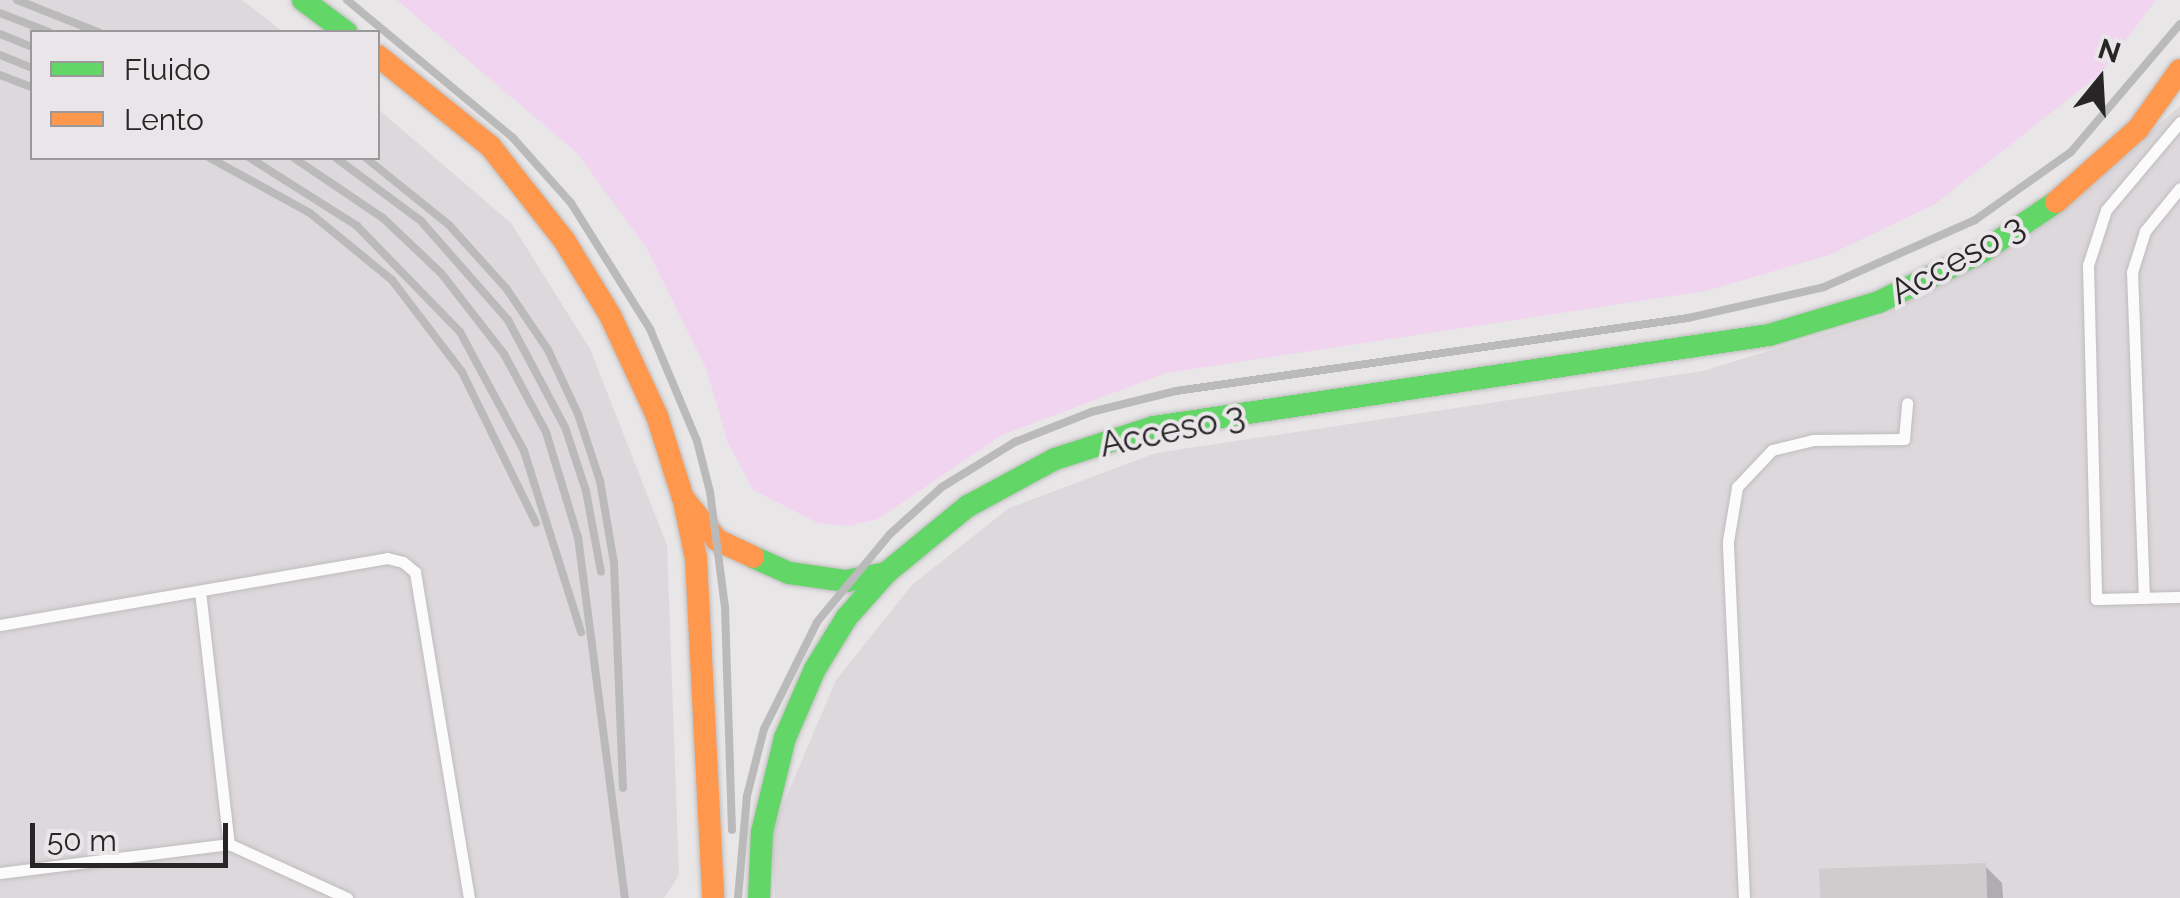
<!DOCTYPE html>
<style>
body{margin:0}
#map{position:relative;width:2180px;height:898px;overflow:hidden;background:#e8e6e7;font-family:Raleway,sans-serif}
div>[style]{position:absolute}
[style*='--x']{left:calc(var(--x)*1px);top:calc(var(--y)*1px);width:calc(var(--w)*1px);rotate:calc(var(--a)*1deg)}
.built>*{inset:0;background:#ddd8dc}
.green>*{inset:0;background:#f1d4ef}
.shadow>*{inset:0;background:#0003}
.building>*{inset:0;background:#cecccd;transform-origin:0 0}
.roads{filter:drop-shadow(0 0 2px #bebcbd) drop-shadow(0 0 2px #bebcbd)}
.lane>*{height:11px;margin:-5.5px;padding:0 5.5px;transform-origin:5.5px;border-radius:5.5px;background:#fcfbfb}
.fast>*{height:22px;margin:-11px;padding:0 11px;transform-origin:11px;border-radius:11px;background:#63d668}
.slow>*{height:22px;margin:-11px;padding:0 11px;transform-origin:11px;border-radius:11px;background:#ff974d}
.rail>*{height:8px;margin:-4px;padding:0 4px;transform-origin:4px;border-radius:4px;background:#bbbabb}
span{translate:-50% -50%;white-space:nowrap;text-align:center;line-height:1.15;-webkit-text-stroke:8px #e9e5e8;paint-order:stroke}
.street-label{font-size:35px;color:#272526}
.legend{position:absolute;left:30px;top:30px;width:350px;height:130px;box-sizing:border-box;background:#e9e5e8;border:2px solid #9b989a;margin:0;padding:12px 18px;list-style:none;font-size:30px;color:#272526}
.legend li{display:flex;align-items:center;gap:20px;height:50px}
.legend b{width:50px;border:2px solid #9b989a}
.north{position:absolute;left:2050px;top:30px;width:100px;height:100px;-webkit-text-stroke:8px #e9e5e8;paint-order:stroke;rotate:18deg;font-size:28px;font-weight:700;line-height:40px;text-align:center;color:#272526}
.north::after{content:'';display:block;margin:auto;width:35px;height:45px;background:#272526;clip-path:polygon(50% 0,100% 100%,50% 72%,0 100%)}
.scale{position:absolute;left:30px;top:823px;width:198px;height:45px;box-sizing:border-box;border:5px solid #272526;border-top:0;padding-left:12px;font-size:30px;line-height:35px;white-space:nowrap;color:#272526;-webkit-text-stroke:8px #e9e5e8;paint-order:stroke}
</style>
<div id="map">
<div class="built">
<i style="clip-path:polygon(0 0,242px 0,283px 32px,32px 32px,32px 158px,378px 158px,378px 109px,511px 223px,590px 349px,667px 545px,679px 875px,664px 898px,0 898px)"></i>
<i style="clip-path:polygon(2180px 106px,2180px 898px,775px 898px,771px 833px,836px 680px,912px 585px,1009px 508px,1156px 453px,1703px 371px,1886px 315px,2058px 211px)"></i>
</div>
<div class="green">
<i style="clip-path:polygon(397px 0,2156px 0,2099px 75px,1935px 204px,1829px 255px,1705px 291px,1166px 373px,1002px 435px,878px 519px,848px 526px,818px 523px,753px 490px,728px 443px,706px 368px,647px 249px,577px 153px)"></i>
</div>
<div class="shadow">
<i style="clip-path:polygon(1985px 866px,2002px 883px,2003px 898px,1822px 898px)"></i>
</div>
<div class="building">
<i style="left:1986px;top:863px;width:35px;height:167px;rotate:88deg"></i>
</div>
<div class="roads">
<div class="lane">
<i style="--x:2180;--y:122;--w:115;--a:130.1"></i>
<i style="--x:2106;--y:210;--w:58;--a:108.1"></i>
<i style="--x:2088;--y:265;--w:334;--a:88.6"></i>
<i style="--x:2096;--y:599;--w:84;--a:-1.4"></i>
<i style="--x:200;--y:591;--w:255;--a:83.5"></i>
<i style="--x:2144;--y:598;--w:326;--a:-92.1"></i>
<i style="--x:2132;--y:272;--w:43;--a:-72.4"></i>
<i style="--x:2145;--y:231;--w:55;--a:-50.9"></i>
<i style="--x:0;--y:625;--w:393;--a:-9.8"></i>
<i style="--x:387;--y:558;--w:16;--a:14"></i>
<i style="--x:403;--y:562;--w:16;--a:40"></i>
<i style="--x:415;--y:572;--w:330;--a:80.6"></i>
<i style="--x:0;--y:873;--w:231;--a:-7.2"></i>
<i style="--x:229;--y:844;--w:130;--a:24.6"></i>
<i style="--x:1744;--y:898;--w:357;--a:-92.6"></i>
<i style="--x:1728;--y:541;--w:55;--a:-80.5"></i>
<i style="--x:1737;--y:487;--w:51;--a:-46.6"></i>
<i style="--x:1772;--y:450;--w:42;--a:-13.7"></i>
<i style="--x:1813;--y:440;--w:91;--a:-0.6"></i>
<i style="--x:1904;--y:439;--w:36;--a:-85"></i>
</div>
<div class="fast">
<i style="--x:303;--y:0;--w:54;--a:36.7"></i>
<i style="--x:753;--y:557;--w:39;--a:24"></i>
<i style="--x:789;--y:573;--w:58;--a:8"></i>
<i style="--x:846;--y:581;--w:41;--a:-11.3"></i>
<i style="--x:886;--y:573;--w:106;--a:-39.3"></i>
<i style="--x:968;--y:506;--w:99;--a:-28.4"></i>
<i style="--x:1055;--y:459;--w:104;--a:-17.9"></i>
<i style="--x:1154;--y:427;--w:622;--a:-8.51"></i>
<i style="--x:1769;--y:335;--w:115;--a:-16.7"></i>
<i style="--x:1879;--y:302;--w:114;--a:-25.9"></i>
<i style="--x:1982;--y:252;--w:89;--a:-34"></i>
<i style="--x:759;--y:898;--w:66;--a:-87.4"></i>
<i style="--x:762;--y:832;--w:97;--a:-76.3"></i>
<i style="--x:785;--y:738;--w:75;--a:-66.5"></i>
<i style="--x:815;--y:669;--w:61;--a:-58.4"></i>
<i style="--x:847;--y:617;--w:59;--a:-48.4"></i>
</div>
<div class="slow">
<i style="--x:378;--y:56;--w:144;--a:38.8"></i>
<i style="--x:490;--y:146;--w:120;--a:51.8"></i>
<i style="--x:564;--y:240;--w:88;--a:58.5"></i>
<i style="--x:610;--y:315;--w:111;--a:65"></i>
<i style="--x:657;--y:416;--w:86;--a:72.4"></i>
<i style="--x:683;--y:498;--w:54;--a:51"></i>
<i style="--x:717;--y:540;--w:40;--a:25"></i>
<i style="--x:2056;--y:202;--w:110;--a:-41.7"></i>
<i style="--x:2138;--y:129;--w:72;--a:-54.6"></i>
<i style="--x:685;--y:506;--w:53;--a:78.1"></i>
<i style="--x:696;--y:558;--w:340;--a:87.1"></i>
</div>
</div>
<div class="rail">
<i style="--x:17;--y:0;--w:87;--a:21.6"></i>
<i style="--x:347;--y:0;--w:216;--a:39.7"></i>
<i style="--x:513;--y:138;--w:87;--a:48.3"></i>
<i style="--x:571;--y:203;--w:149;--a:57.9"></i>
<i style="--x:650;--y:329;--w:121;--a:67.2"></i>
<i style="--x:697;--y:441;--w:53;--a:75.7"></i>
<i style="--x:710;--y:492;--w:117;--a:82.6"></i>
<i style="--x:725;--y:608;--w:222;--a:88.2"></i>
<i style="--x:0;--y:13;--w:53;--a:21.2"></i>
<i style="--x:0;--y:34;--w:35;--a:22"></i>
<i style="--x:0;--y:55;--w:35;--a:22"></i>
<i style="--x:0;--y:75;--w:34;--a:21"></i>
<i style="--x:210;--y:158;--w:114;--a:28.8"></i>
<i style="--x:310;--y:213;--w:106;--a:39.3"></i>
<i style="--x:392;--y:280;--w:116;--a:52.7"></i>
<i style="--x:462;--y:372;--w:168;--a:63.9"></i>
<i style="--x:250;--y:158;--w:127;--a:32.4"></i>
<i style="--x:357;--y:226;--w:148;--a:45.8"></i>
<i style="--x:460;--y:332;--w:135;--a:61.7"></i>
<i style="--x:524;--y:451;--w:190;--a:72.5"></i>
<i style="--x:294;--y:158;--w:107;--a:34"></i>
<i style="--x:383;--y:218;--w:80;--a:43.5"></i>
<i style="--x:441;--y:273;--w:103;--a:52.1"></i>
<i style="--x:504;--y:354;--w:89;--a:61.7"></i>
<i style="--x:546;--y:432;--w:110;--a:73.1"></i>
<i style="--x:578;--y:537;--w:364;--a:82.6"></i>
<i style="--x:336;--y:158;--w:106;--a:36.5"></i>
<i style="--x:421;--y:221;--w:132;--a:48.7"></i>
<i style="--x:508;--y:320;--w:121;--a:62"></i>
<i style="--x:565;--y:427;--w:67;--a:71.8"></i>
<i style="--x:586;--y:491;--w:82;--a:79.5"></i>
<i style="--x:366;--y:158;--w:107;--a:38.9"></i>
<i style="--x:449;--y:225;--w:85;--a:47.9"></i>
<i style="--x:506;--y:288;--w:75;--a:55.9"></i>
<i style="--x:548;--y:350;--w:71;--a:64.9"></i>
<i style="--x:578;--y:414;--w:71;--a:71.8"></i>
<i style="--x:600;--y:481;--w:83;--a:80.3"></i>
<i style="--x:614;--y:563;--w:225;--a:87.7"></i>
<i style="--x:738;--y:898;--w:102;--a:-85"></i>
<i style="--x:747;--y:796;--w:69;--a:-75.8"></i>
<i style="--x:764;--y:729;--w:119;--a:-63.6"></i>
<i style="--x:817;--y:622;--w:114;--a:-50.3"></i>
<i style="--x:890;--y:534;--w:70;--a:-42.1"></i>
<i style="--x:942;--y:487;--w:86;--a:-31.7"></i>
<i style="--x:1015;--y:442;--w:82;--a:-21.5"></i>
<i style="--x:1091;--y:412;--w:88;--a:-13.9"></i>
<i style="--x:1176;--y:391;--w:517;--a:-8.11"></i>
<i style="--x:1688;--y:318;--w:139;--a:-12.8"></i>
<i style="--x:1824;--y:287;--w:165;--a:-23.9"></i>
<i style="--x:1975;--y:220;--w:118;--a:-35.3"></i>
<i style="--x:2071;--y:152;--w:168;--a:-49.6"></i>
</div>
<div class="street-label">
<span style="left:1957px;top:259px;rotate:-29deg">Acceso 3</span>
<span style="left:1172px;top:430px;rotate:-12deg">Acceso 3</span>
</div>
<ul class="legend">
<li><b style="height:12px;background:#63d668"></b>Fluido</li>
<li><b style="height:12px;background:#ff974d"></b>Lento</li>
</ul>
<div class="north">N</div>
<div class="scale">50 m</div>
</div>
